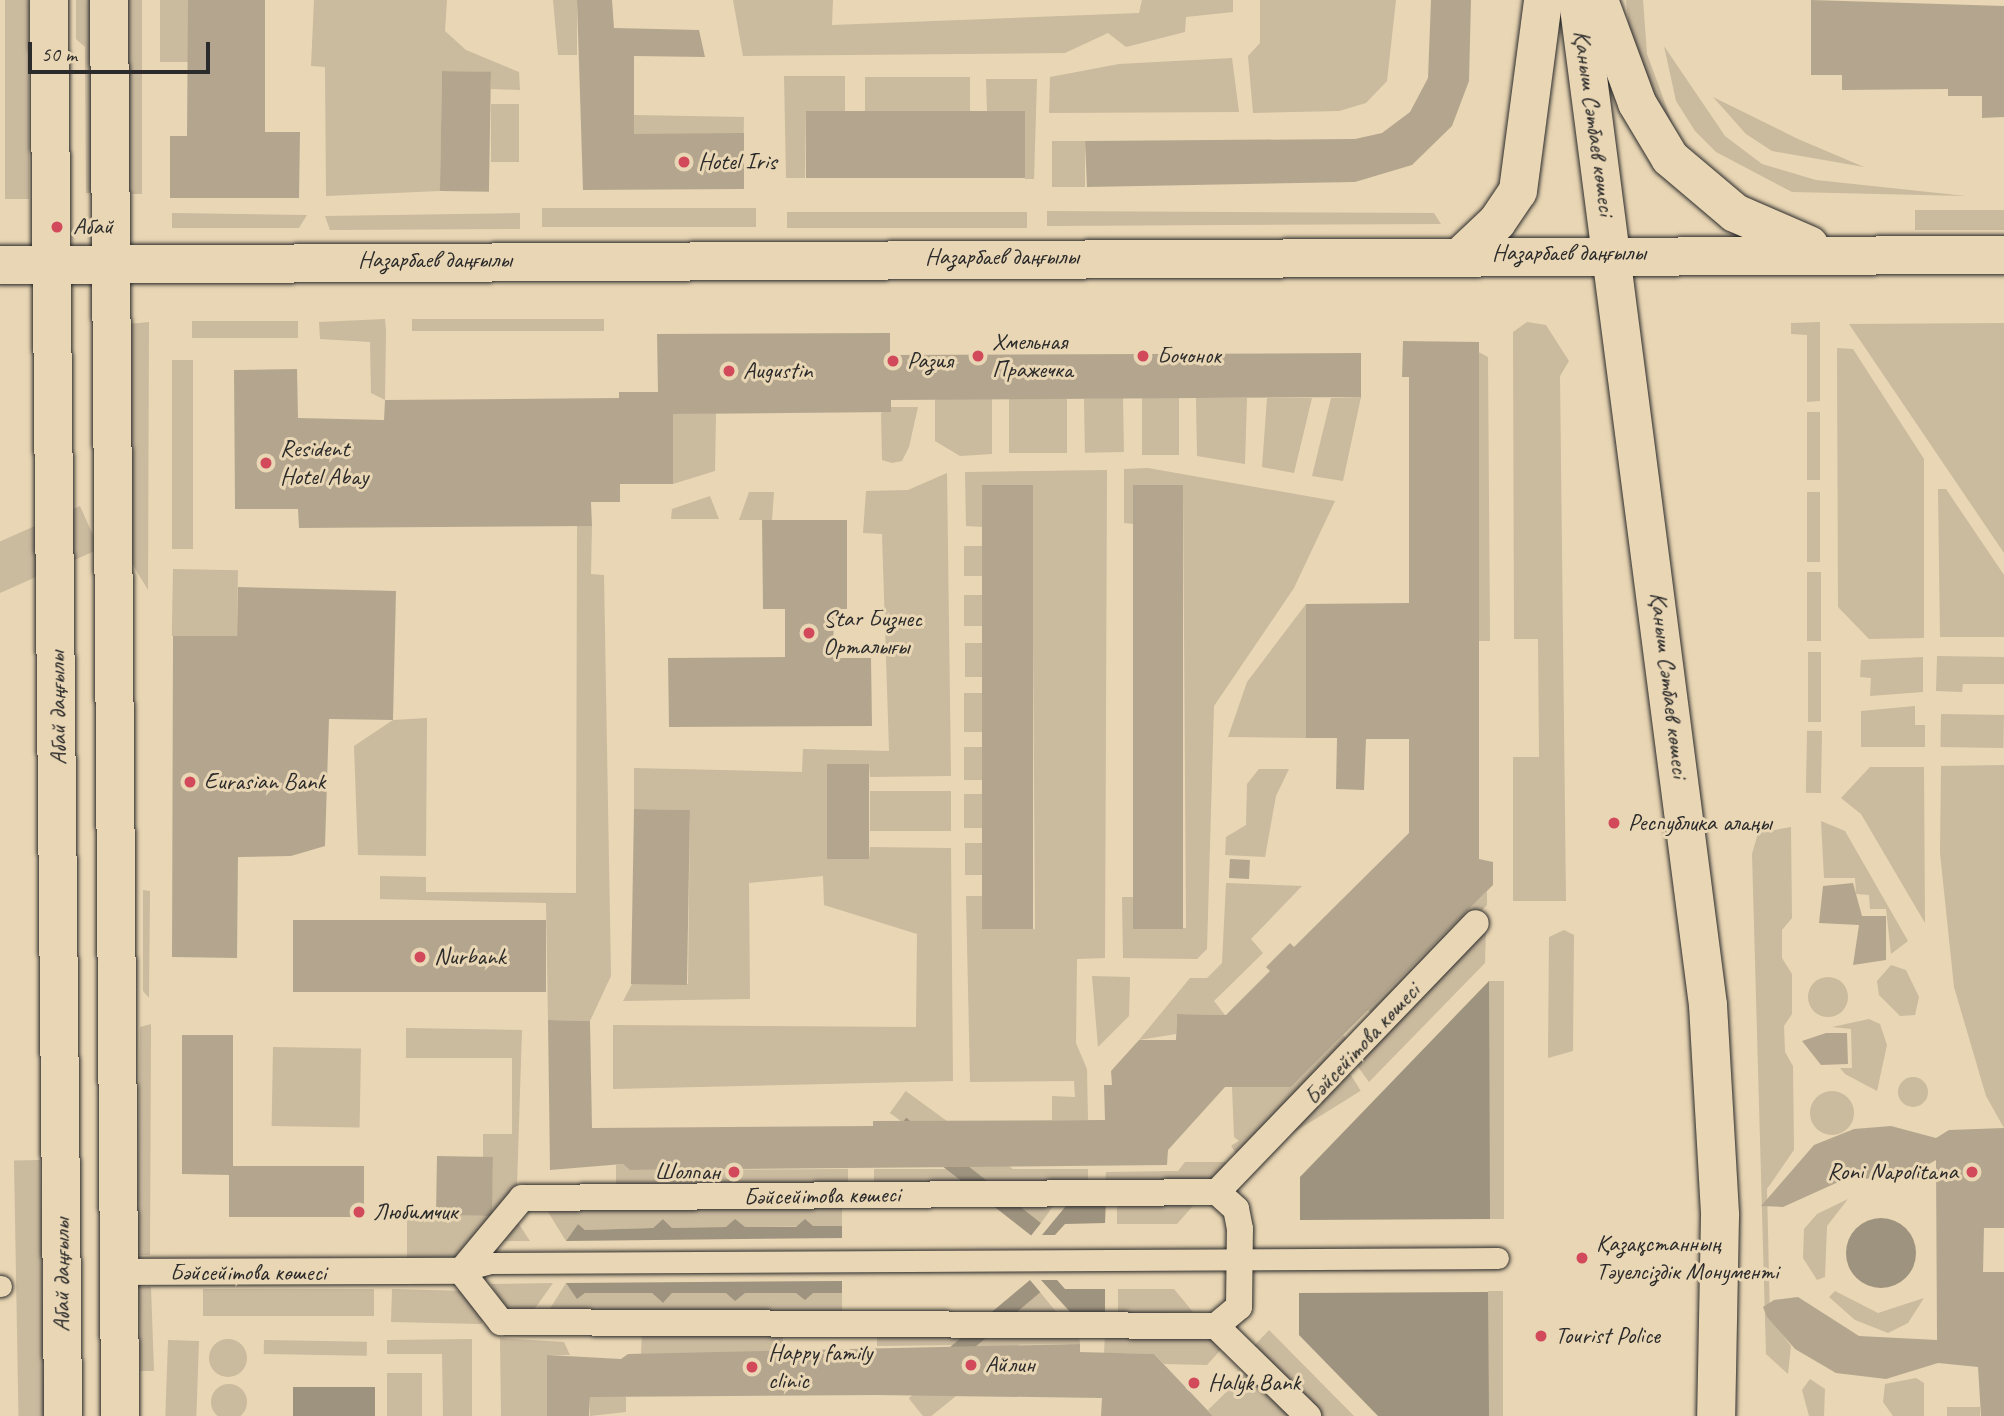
<!DOCTYPE html>
<meta charset="utf-8">
<style>
body{margin:0}
#map{position:relative;width:2004px;height:1416px;overflow:hidden;background:#e9d6b4;font-family:Caveat,sans-serif}
div>[style]{position:absolute}
[style*='--x']{left:calc(var(--x)*1px);top:calc(var(--y)*1px);width:calc(var(--w)*1px);rotate:calc(var(--a)*1deg)}
.green>*{inset:0;background:#caba9e;transform-origin:0 0}
.round{border-radius:50%}
.water>*{inset:0;background:#9e937e;transform-origin:0 0}
.building>*{inset:0;background:#b4a68e;transform-origin:0 0}
.roads{filter:drop-shadow(0 0 2px #2b2b2b) drop-shadow(0 0 2px #2b2b2b)}
.pedestrian>*{height:21px;margin:-10.5px;padding:0 10.5px;transform-origin:10.5px;border-radius:10.5px;background:#e9d6b4}
.minor>*{height:26px;margin:-13px;padding:0 13px;transform-origin:13px;border-radius:13px;background:#e9d6b4}
.secondary>*{height:38px;margin:-19px;padding:0 19px;transform-origin:19px;border-radius:19px;background:#e9d6b4}
.dots>*{width:19px;height:19px;translate:-50% -50%;box-sizing:border-box;border:4px solid #e9d6b4;border-radius:50%}
span{translate:-50% -50%;white-space:nowrap;text-align:center;line-height:1.15;-webkit-text-stroke:6px #e9d6b4;paint-order:stroke}
.street-label{font-size:24px;color:#2b2b2b}
.poi-label{font-size:24px;color:#2b2b2b}
.left{translate:0 -50%;text-align:left}
.right{translate:-100% -50%;text-align:right}
.scale{position:absolute;left:28px;top:42px;width:182px;height:32px;box-sizing:border-box;border:4px solid #2b2b2b;border-top:0;padding-left:9px;font-size:21px;line-height:24px;white-space:nowrap;color:#2b2b2b;-webkit-text-stroke:5px #e9d6b4;paint-order:stroke}
</style>
<div id="map">
<div class="green">
<i style="left:5px;top:0;width:24px;height:199px"></i>
<i style="clip-path:polygon(76px 0,90px 0,92px 193px,86px 193px,85px 47px,76px 39px)"></i>
<i style="left:124px;top:0;width:18px;height:194px"></i>
<i style="left:160px;top:0;width:28px;height:62px"></i>
<i style="clip-path:polygon(314px 0,447px 0,445px 31px,466px 50px,519px 72px,520px 90px,491px 89px,491px 72px,442px 71px,440px 191px,326px 196px,325px 67px,311px 66px)"></i>
<i style="clip-path:polygon(553px 0,577px 0,577px 55px,558px 55px)"></i>
<i style="clip-path:polygon(733px 0,833px 0,832px 25px,1139px 13px,1142px 0,1233px 0,1233px 12px,1186px 17px,1185px 32px,1126px 47px,1108px 33px,1065px 53px,743px 56px)"></i>
<i style="clip-path:polygon(1260px 0,1396px 0,1387px 81px,1366px 103px,1339px 111px,1253px 113px,1248px 56px,1260px 43px)"></i>
<i style="clip-path:polygon(1626px 0,1643px 0,1647px 54px,1672px 122px,1661px 129px,1632px 54px)"></i>
<i style="clip-path:polygon(1664px 46px,1725px 136px,1762px 164px,1816px 180px,1966px 196px,1792px 192px,1716px 152px,1695px 131px,1676px 101px)"></i>
<i style="clip-path:polygon(1232px 58px,1239px 112px,1049px 113px,1050px 77px,1119px 64px)"></i>
<i style="clip-path:polygon(784px 76px,845px 76px,845px 111px,806px 111px,805px 178px,786px 178px)"></i>
<i style="left:865px;top:77px;width:105px;height:34px"></i>
<i style="clip-path:polygon(986px 79px,1037px 79px,1034px 179px,1025px 179px,1025px 112px,987px 111px)"></i>
<i style="clip-path:polygon(1713px 97px,1798px 139px,1864px 167px,1772px 151px,1746px 134px)"></i>
<i style="left:491px;top:104px;width:28px;height:58px"></i>
<i style="left:634px;top:115px;width:110px;height:19px;rotate:1deg"></i>
<i style="left:1052px;top:141px;width:33px;height:46px"></i>
<i style="left:756px;top:208px;width:19px;height:214px;rotate:90deg"></i>
<i style="left:1915px;top:210px;width:89px;height:20px"></i>
<i style="clip-path:polygon(1047px 211px,1434px 213px,1441px 224px,1047px 226px)"></i>
<i style="left:787px;top:212px;width:240px;height:16px"></i>
<i style="clip-path:polygon(172px 213px,307px 215px,299px 228px,172px 228px)"></i>
<i style="clip-path:polygon(520px 213px,520px 229px,330px 230px,325px 216px)"></i>
<i style="clip-path:polygon(385px 319px,386px 331px,385px 400px,371px 393px,370px 342px,320px 339px,319px 322px)"></i>
<i style="left:412px;top:319px;width:192px;height:12px"></i>
<i style="left:298px;top:321px;width:17px;height:106px;rotate:90deg"></i>
<i style="clip-path:polygon(149px 322px,148px 590px,130px 560px,129px 324px)"></i>
<i style="clip-path:polygon(1527px 322px,1546px 325px,1569px 361px,1560px 376px,1566px 901px,1513px 901px,1513px 757px,1539px 757px,1538px 639px,1514px 639px,1513px 332px)"></i>
<i style="clip-path:polygon(1820px 322px,1820px 401px,1807px 402px,1807px 335px,1791px 334px,1791px 323px)"></i>
<i style="clip-path:polygon(2004px 323px,2004px 553px,1849px 324px)"></i>
<i style="clip-path:polygon(1837px 348px,1853px 349px,1924px 459px,1924px 638px,1869px 639px,1838px 607px)"></i>
<i style="clip-path:polygon(1473px 349px,1488px 357px,1490px 641px,1473px 641px)"></i>
<i style="left:172px;top:360px;width:21px;height:189px"></i>
<i style="clip-path:polygon(1361px 397px,1343px 481px,1312px 476px,1331px 398px)"></i>
<i style="left:1123px;top:398px;width:54px;height:39px;rotate:89deg"></i>
<i style="left:1179px;top:398px;width:57px;height:37px;rotate:90deg"></i>
<i style="clip-path:polygon(1196px 398px,1247px 398px,1245px 464px,1197px 456px)"></i>
<i style="clip-path:polygon(1267px 398px,1312px 398px,1294px 473px,1262px 467px)"></i>
<i style="clip-path:polygon(935px 399px,992px 399px,992px 454px,960px 456px,935px 441px)"></i>
<i style="left:1009px;top:399px;width:58px;height:54px"></i>
<i style="clip-path:polygon(891px 407px,918px 407px,909px 447px,902px 461px,892px 463px,882px 460px,881px 413px)"></i>
<i style="left:1807px;top:412px;width:13px;height:68px"></i>
<i style="clip-path:polygon(716px 413px,715px 471px,673px 484px,673px 414px)"></i>
<i style="clip-path:polygon(1148px 468px,1335px 501px,1294px 588px,1214px 706px,1207px 949px,1197px 959px,1123px 958px,1122px 897px,1136px 897px,1136px 929px,1186px 928px,1183px 485px,1133px 486px,1133px 524px,1124px 523px,1124px 469px)"></i>
<i style="clip-path:polygon(1107px 470px,1105px 958px,1077px 959px,1076px 1043px,1087px 1069px,1088px 1120px,1052px 1120px,1052px 1096px,1075px 1097px,1074px 1081px,970px 1082px,966px 896px,986px 896px,986px 929px,1035px 929px,1032px 485px,983px 486px,983px 527px,966px 526px,965px 472px)"></i>
<i style="clip-path:polygon(947px 473px,951px 776px,870px 777px,869px 764px,827px 764px,827px 859px,869px 859px,870px 847px,951px 848px,953px 1081px,613px 1089px,613px 1025px,916px 1027px,917px 934px,824px 905px,823px 876px,749px 883px,750px 999px,623px 1001px,632px 984px,688px 984px,690px 810px,634px 809px,634px 768px,802px 772px,803px 749px,889px 751px,882px 534px,863px 533px,866px 491px,908px 490px)"></i>
<i style="clip-path:polygon(1938px 489px,1946px 489px,2004px 575px,2004px 637px,1940px 637px)"></i>
<i style="clip-path:polygon(749px 492px,774px 492px,772px 520px,739px 520px)"></i>
<i style="left:1807px;top:492px;width:13px;height:70px"></i>
<i style="clip-path:polygon(710px 496px,719px 519px,671px 519px,672px 509px)"></i>
<i style="left:80px;top:506px;width:47px;height:910px;rotate:66deg"></i>
<i style="clip-path:polygon(577px 526px,592px 526px,591px 574px,604px 575px,611px 976px,590px 1021px,548px 1020px,546px 903px,380px 899px,380px 876px,426px 877px,426px 892px,576px 893px)"></i>
<i style="left:964px;top:546px;width:19px;height:30px"></i>
<i style="left:173px;top:569px;width:65px;height:67px;rotate:1deg"></i>
<i style="left:1807px;top:572px;width:14px;height:69px"></i>
<i style="left:964px;top:595px;width:19px;height:31px"></i>
<i style="clip-path:polygon(1306px 604px,1306px 738px,1228px 737px,1247px 682px)"></i>
<i style="left:984px;top:643px;width:34px;height:19px;rotate:90deg"></i>
<i style="left:1808px;top:652px;width:13px;height:70px"></i>
<i style="clip-path:polygon(1937px 656px,2004px 657px,2004px 684px,1963px 684px,1962px 692px,1936px 691px)"></i>
<i style="clip-path:polygon(1923px 657px,1923px 692px,1870px 696px,1871px 678px,1860px 677px,1861px 660px)"></i>
<i style="left:964px;top:693px;width:20px;height:39px"></i>
<i style="clip-path:polygon(1915px 706px,1915px 725px,1925px 725px,1925px 747px,1861px 747px,1861px 711px)"></i>
<i style="left:1941px;top:714px;width:63px;height:33px;rotate:1deg"></i>
<i style="clip-path:polygon(427px 718px,426px 856px,358px 855px,354px 746px,393px 720px)"></i>
<i style="left:1822px;top:731px;width:62px;height:15px;rotate:91deg"></i>
<i style="left:985px;top:747px;width:33px;height:21px;rotate:90deg"></i>
<i style="clip-path:polygon(2004px 765px,2004px 1128px,1986px 1096px,1954px 987px,1940px 853px,1941px 766px)"></i>
<i style="clip-path:polygon(1870px 767px,1924px 767px,1925px 923px,1861px 814px,1841px 798px)"></i>
<i style="clip-path:polygon(1259px 769px,1289px 769px,1276px 796px,1265px 857px,1225px 855px,1226px 837px,1246px 825px,1247px 784px)"></i>
<i style="left:870px;top:791px;width:81px;height:40px"></i>
<i style="left:985px;top:794px;width:34px;height:21px;rotate:90deg"></i>
<i style="clip-path:polygon(1821px 821px,1845px 831px,1908px 941px,1891px 954px,1886px 909px,1870px 909px,1869px 895px,1856px 894px,1855px 878px,1824px 878px)"></i>
<i style="clip-path:polygon(1791px 827px,1792px 918px,1782px 930px,1782px 958px,1792px 974px,1792px 1014px,1784px 1026px,1785px 1052px,1793px 1066px,1794px 1150px,1767px 1189px,1770px 1318px,1791px 1346px,1788px 1374px,1766px 1354px,1752px 854px,1758px 833px)"></i>
<i style="left:965px;top:843px;width:20px;height:32px"></i>
<i style="clip-path:polygon(1226px 883px,1302px 886px,1251px 939px,1263px 953px,1214px 1001px,1225px 1015px,1177px 1014px,1176px 1034px,1139px 1040px,1190px 978px,1207px 978px,1222px 963px)"></i>
<i style="clip-path:polygon(143px 890px,150px 891px,149px 998px,143px 991px)"></i>
<i style="clip-path:polygon(1487px 891px,1487px 905px,1378px 1020px,1368px 1010px)"></i>
<i style="clip-path:polygon(1486px 926px,1485px 963px,1369px 1082px,1356px 1064px)"></i>
<i style="clip-path:polygon(1564px 930px,1574px 935px,1573px 1051px,1548px 1058px,1549px 937px)"></i>
<i style="clip-path:polygon(1891px 965px,1906px 970px,1919px 997px,1915px 1015px,1900px 1016px,1879px 995px,1877px 981px)"></i>
<i style="clip-path:polygon(1092px 976px,1130px 977px,1129px 1016px,1098px 1047px)"></i>
<i class="round" style="left:1808px;top:977px;width:40px;height:40px"></i>
<i style="left:1489px;top:981px;width:15px;height:238px"></i>
<i style="clip-path:polygon(1869px 1019px,1880px 1024px,1887px 1045px,1877px 1091px,1845px 1074px,1840px 1068px,1852px 1068px,1851px 1029px,1832px 1027px)"></i>
<i style="clip-path:polygon(151px 1024px,150px 1255px,137px 1255px,140px 1027px)"></i>
<i style="clip-path:polygon(406px 1028px,522px 1030px,517px 1185px,458px 1259px,407px 1259px,407px 1214px,491px 1216px,493px 1158px,483px 1157px,483px 1134px,512px 1134px,512px 1058px,406px 1058px)"></i>
<i style="clip-path:polygon(1343px 1035px,1352px 1044px,1249px 1149px,1234px 1137px,1232px 1087px,1291px 1087px)"></i>
<i style="left:273px;top:1047px;width:88px;height:79px;rotate:1deg"></i>
<i style="left:1349px;top:1072px;width:22px;height:139px;rotate:58deg"></i>
<i class="round" style="left:1898px;top:1077px;width:30px;height:30px"></i>
<i class="round" style="left:1810px;top:1091px;width:44px;height:44px"></i>
<i style="left:40px;top:1160px;width:256px;height:26px;rotate:89deg"></i>
<i style="clip-path:polygon(1185px 1162px,1225px 1162px,1233px 1169px,1223px 1179px,1105px 1185px,1106px 1172px,1178px 1171px)"></i>
<i style="clip-path:polygon(623px 1164px,631px 1170px,848px 1169px,848px 1186px,616px 1187px,616px 1165px)"></i>
<i style="left:1088px;top:1169px;width:15px;height:214px;rotate:90deg"></i>
<i style="clip-path:polygon(1848px 1199px,1827px 1226px,1825px 1277px,1817px 1280px,1803px 1258px,1804px 1229px,1817px 1214px)"></i>
<i style="clip-path:polygon(1198px 1200px,1177px 1224px,1117px 1224px,1117px 1201px)"></i>
<i style="left:1057px;top:1201px;width:27px;height:187px;rotate:126deg"></i>
<i style="clip-path:polygon(842px 1203px,842px 1226px,672px 1228px,663px 1219px,653px 1228px,585px 1230px,578px 1224px,566px 1241px,545px 1207px)"></i>
<i style="clip-path:polygon(515px 1218px,530px 1241px,491px 1241px)"></i>
<i style="clip-path:polygon(553px 1283px,531px 1314px,509px 1315px,491px 1284px)"></i>
<i style="clip-path:polygon(566px 1283px,578px 1298px,585px 1293px,652px 1293px,663px 1303px,672px 1293px,842px 1293px,842px 1314px,546px 1315px)"></i>
<i style="clip-path:polygon(139px 1287px,151px 1287px,154px 1371px,140px 1371px)"></i>
<i style="left:203px;top:1289px;width:171px;height:27px"></i>
<i style="clip-path:polygon(392px 1289px,466px 1291px,488px 1313px,481px 1324px,391px 1322px)"></i>
<i style="clip-path:polygon(1118px 1289px,1174px 1289px,1193px 1312px,1118px 1314px)"></i>
<i style="left:1503px;top:1291px;width:125px;height:15px;rotate:90deg"></i>
<i style="clip-path:polygon(1835px 1291px,1878px 1313px,1924px 1298px,1908px 1323px,1888px 1333px,1855px 1320px,1829px 1297px)"></i>
<i style="left:1040px;top:1292px;width:28px;height:169px;rotate:51deg"></i>
<i style="clip-path:polygon(642px 1330px,783px 1335px,783px 1353px,641px 1354px)"></i>
<i style="clip-path:polygon(1269px 1330px,1354px 1416px,1318px 1416px,1252px 1348px)"></i>
<i style="clip-path:polygon(877px 1333px,1079px 1334px,1080px 1344px,877px 1346px)"></i>
<i style="clip-path:polygon(1105px 1333px,1205px 1333px,1226px 1344px,1207px 1365px,1164px 1364px,1154px 1354px,1104px 1353px)"></i>
<i style="clip-path:polygon(500px 1338px,564px 1342px,570px 1355px,547px 1355px,547px 1416px,501px 1416px)"></i>
<i style="clip-path:polygon(472px 1339px,472px 1416px,443px 1416px,442px 1354px,387px 1354px,387px 1340px)"></i>
<i class="round" style="left:209px;top:1339px;width:38px;height:38px"></i>
<i style="left:168px;top:1340px;width:31px;height:76px;rotate:2deg"></i>
<i style="left:264px;top:1340px;width:103px;height:14px;rotate:1deg"></i>
<i style="clip-path:polygon(1251px 1368px,1295px 1416px,1213px 1416px,1208px 1410px)"></i>
<i style="left:387px;top:1373px;width:35px;height:43px"></i>
<i style="clip-path:polygon(1916px 1378px,1924px 1383px,1924px 1416px,1893px 1416px,1883px 1402px,1885px 1384px)"></i>
<i style="clip-path:polygon(1810px 1379px,1825px 1389px,1824px 1416px,1809px 1416px,1802px 1390px)"></i>
<i class="round" style="left:211px;top:1384px;width:36px;height:36px"></i>
<i style="clip-path:polygon(590px 1388px,626px 1397px,626px 1412px,590px 1416px)"></i>
<i style="left:1947px;top:1407px;width:33px;height:9px"></i>
</div>
<div class="water">
<i style="clip-path:polygon(1489px 981px,1490px 1219px,1300px 1220px,1300px 1177px)"></i>
<i style="clip-path:polygon(1106px 1200px,1105px 1223px,1065px 1224px,1055px 1235px,1042px 1235px,1070px 1201px)"></i>
<i class="round" style="left:1846px;top:1218px;width:70px;height:70px"></i>
<i style="clip-path:polygon(663px 1219px,672px 1228px,726px 1227px,735px 1219px,745px 1227px,796px 1227px,805px 1219px,813px 1226px,842px 1226px,842px 1238px,566px 1241px,578px 1224px,585px 1230px,653px 1228px)"></i>
<i style="left:1041px;top:1223px;width:16px;height:171px;rotate:128deg"></i>
<i style="left:1030px;top:1280px;width:16px;height:159px;rotate:50deg"></i>
<i style="clip-path:polygon(1041px 1280px,1057px 1280px,1065px 1289px,1105px 1289px,1105px 1314px,1072px 1314px)"></i>
<i style="clip-path:polygon(842px 1281px,842px 1293px,813px 1293px,805px 1300px,796px 1293px,745px 1293px,735px 1301px,726px 1293px,672px 1293px,663px 1303px,652px 1293px,585px 1293px,577px 1299px,566px 1283px)"></i>
<i style="clip-path:polygon(1488px 1292px,1489px 1416px,1378px 1416px,1299px 1335px,1299px 1293px)"></i>
<i style="left:375px;top:1387px;width:29px;height:82px;rotate:90deg"></i>
</div>
<div class="building">
<i style="clip-path:polygon(188px 0,265px 0,265px 132px,300px 132px,299px 198px,170px 198px,170px 136px,187px 136px)"></i>
<i style="clip-path:polygon(577px 0,612px 0,614px 28px,699px 30px,705px 57px,634px 56px,634px 134px,744px 133px,744px 189px,583px 190px)"></i>
<i style="clip-path:polygon(1431px 0,1471px 0,1469px 81px,1452px 126px,1412px 165px,1355px 182px,1087px 187px,1085px 141px,1355px 139px,1382px 133px,1410px 112px,1428px 78px)"></i>
<i style="clip-path:polygon(1811px 0,2004px 6px,2004px 117px,1982px 118px,1982px 96px,1948px 96px,1948px 89px,1842px 90px,1842px 75px,1811px 75px)"></i>
<i style="left:442px;top:71px;width:49px;height:120px;rotate:1deg"></i>
<i style="left:806px;top:111px;width:219px;height:67px"></i>
<i style="clip-path:polygon(890px 333px,890px 355px,1361px 353px,1361px 397px,891px 400px,891px 412px,673px 414px,673px 484px,620px 484px,620px 502px,591px 502px,592px 526px,299px 528px,298px 509px,235px 509px,234px 370px,297px 369px,298px 418px,384px 420px,385px 400px,619px 398px,619px 392px,658px 392px,657px 334px)"></i>
<i style="clip-path:polygon(1403px 341px,1479px 342px,1479px 859px,1493px 862px,1493px 885px,1291px 1087px,1225px 1087px,1168px 1150px,1167px 1165px,630px 1170px,623px 1164px,550px 1170px,548px 1020px,590px 1021px,592px 1128px,873px 1126px,873px 1121px,1105px 1120px,1104px 1085px,1112px 1085px,1111px 1071px,1139px 1040px,1176px 1040px,1177px 1014px,1226px 1015px,1270px 971px,1266px 967px,1290px 943px,1294px 947px,1409px 833px,1409px 739px,1366px 739px,1364px 790px,1336px 789px,1337px 738px,1306px 738px,1306px 604px,1409px 603px,1409px 377px,1402px 377px)"></i>
<i style="left:1033px;top:485px;width:444px;height:51px;rotate:90deg"></i>
<i style="left:1133px;top:485px;width:50px;height:444px"></i>
<i style="clip-path:polygon(762px 520px,847px 520px,847px 609px,834px 609px,833px 658px,871px 658px,872px 726px,669px 727px,668px 658px,785px 657px,785px 609px,763px 609px)"></i>
<i style="clip-path:polygon(238px 587px,396px 591px,393px 720px,329px 719px,325px 846px,291px 856px,238px 857px,237px 958px,172px 957px,173px 636px,237px 636px)"></i>
<i style="left:827px;top:764px;width:42px;height:95px"></i>
<i style="left:634px;top:809px;width:56px;height:175px;rotate:1deg"></i>
<i style="left:1230px;top:859px;width:20px;height:19px;rotate:3deg"></i>
<i style="clip-path:polygon(1853px 883px,1862px 916px,1886px 916px,1886px 960px,1853px 965px,1859px 925px,1819px 923px,1823px 886px)"></i>
<i style="left:546px;top:920px;width:72px;height:253px;rotate:90deg"></i>
<i style="clip-path:polygon(1826px 1033px,1847px 1033px,1848px 1064px,1821px 1065px,1802px 1041px)"></i>
<i style="clip-path:polygon(182px 1035px,233px 1035px,233px 1166px,364px 1166px,364px 1217px,229px 1217px,229px 1175px,182px 1174px)"></i>
<i style="clip-path:polygon(1891px 1126px,1936px 1138px,1949px 1130px,2004px 1128px,2004px 1228px,1984px 1228px,1983px 1272px,2004px 1272px,2004px 1416px,1981px 1416px,1978px 1367px,1938px 1363px,1886px 1379px,1836px 1373px,1795px 1349px,1767px 1317px,1763px 1307px,1774px 1300px,1798px 1297px,1859px 1336px,1937px 1340px,1936px 1160px,1904px 1178px,1845px 1179px,1783px 1207px,1761px 1206px,1814px 1145px,1854px 1129px)"></i>
<i style="left:437px;top:1156px;width:56px;height:59px;rotate:1deg"></i>
<i style="clip-path:polygon(1080px 1344px,1080px 1352px,1154px 1354px,1213px 1416px,1101px 1416px,1102px 1398px,877px 1395px,590px 1397px,589px 1416px,547px 1416px,547px 1355px,621px 1359px,628px 1354px)"></i>
</div>
<div class="roads">
<div class="pedestrian">
<i style="--x:461;--y:1271;--w:31;--a:-15"></i>
<i style="--x:491;--y:1263;--w:1007;--a:-0.28"></i>
<i style="--x:0;--y:1286;--w:1;--a:0"></i>
</div>
<div class="minor">
<i style="--x:461;--y:1271;--w:65;--a:51.9"></i>
<i style="--x:501;--y:1322;--w:715;--a:0.32"></i>
<i style="--x:1216;--y:1326;--w:129;--a:44.4"></i>
<i style="--x:119;--y:1272;--w:342;--a:-0.2"></i>
<i style="--x:461;--y:1271;--w:95;--a:-50.1"></i>
<i style="--x:522;--y:1198;--w:695;--a:-0.49"></i>
<i style="--x:1217;--y:1192;--w:373;--a:-46.1"></i>
<i style="--x:1216;--y:1326;--w:30;--a:-40"></i>
<i style="--x:1239;--y:1307;--w:78;--a:-89.3"></i>
<i style="--x:1240;--y:1229;--w:20;--a:-101"></i>
<i style="--x:1236;--y:1209;--w:25;--a:-138"></i>
</div>
<div class="secondary">
<i style="--x:49;--y:0;--w:1416;--a:89.43"></i>
<i style="--x:109;--y:0;--w:1416;--a:89.55"></i>
<i style="--x:1578;--y:0;--w:1013;--a:82.63"></i>
<i style="--x:1708;--y:1005;--w:211;--a:86.7"></i>
<i style="--x:1720;--y:1216;--w:200;--a:91.1"></i>
<i style="--x:1599;--y:0;--w:110;--a:69.7"></i>
<i style="--x:1637;--y:103;--w:64;--a:59"></i>
<i style="--x:1670;--y:158;--w:85;--a:40.2"></i>
<i style="--x:1735;--y:213;--w:81;--a:23.4"></i>
<i style="--x:1464;--y:253;--w:45;--a:-43.2"></i>
<i style="--x:1497;--y:222;--w:37;--a:-56"></i>
<i style="--x:1518;--y:191;--w:193;--a:-82.5"></i>
<i style="--x:0;--y:265;--w:2004;--a:-0.29"></i>
</div>
</div>
<div class="dots">
<i style="left:684px;top:162px;background:#d1495b"></i>
<i style="left:57px;top:227px;background:#d1495b"></i>
<i style="left:978px;top:356px;background:#d1495b"></i>
<i style="left:1143px;top:356px;background:#d1495b"></i>
<i style="left:893px;top:361px;background:#d1495b"></i>
<i style="left:729px;top:371px;background:#d1495b"></i>
<i style="left:266px;top:463px;background:#d1495b"></i>
<i style="left:809px;top:633px;background:#d1495b"></i>
<i style="left:190px;top:782px;background:#d1495b"></i>
<i style="left:1614px;top:823px;background:#d1495b"></i>
<i style="left:420px;top:957px;background:#d1495b"></i>
<i style="left:734px;top:1172px;background:#d1495b"></i>
<i style="left:1972px;top:1172px;background:#d1495b"></i>
<i style="left:359px;top:1212px;background:#d1495b"></i>
<i style="left:1582px;top:1258px;background:#d1495b"></i>
<i style="left:1541px;top:1336px;background:#d1495b"></i>
<i style="left:971px;top:1365px;background:#d1495b"></i>
<i style="left:752px;top:1367px;background:#d1495b"></i>
<i style="left:1194px;top:1383px;background:#d1495b"></i>
</div>
<div class="street-label">
<span style="left:1594px;top:123px;rotate:82deg">Қаныш Сәтбаев көшесі</span>
<span style="left:1569px;top:253px">Назарбаев даңғылы</span>
<span style="left:1002px;top:257px">Назарбаев даңғылы</span>
<span style="left:435px;top:260px">Назарбаев даңғылы</span>
<span style="left:1669px;top:685px;rotate:83deg">Қаныш Сәтбаев көшесі</span>
<span style="left:58px;top:708px;rotate:-91deg">Абай даңғылы</span>
<span style="left:1362px;top:1044px;rotate:-47deg">Бәйсейітова көшесі</span>
<span style="left:822px;top:1196px;rotate:-1deg">Бәйсейітова көшесі</span>
<span style="left:248px;top:1273px">Бәйсейітова көшесі</span>
<span style="left:62px;top:1275px;rotate:-90deg">Абай даңғылы</span>
</div>
<div class="poi-label">
<span class="left" style="left:698px;top:162px">Hotel Iris</span>
<span class="left" style="left:73px;top:227px">Абай</span>
<span class="left" style="left:992px;top:356px">Хмельная<br>Пражечка</span>
<span class="left" style="left:1157px;top:356px">Бочонок</span>
<span class="left" style="left:907px;top:361px">Разия</span>
<span class="left" style="left:743px;top:371px">Augustin</span>
<span class="left" style="left:280px;top:463px">Resident<br>Hotel Abay</span>
<span class="left" style="left:823px;top:633px">Star Бизнес<br>Орталығы</span>
<span class="left" style="left:204px;top:782px">Eurasian Bank</span>
<span class="left" style="left:1628px;top:823px">Республика алаңы</span>
<span class="left" style="left:434px;top:957px">Nurbank</span>
<span class="right" style="left:720px;top:1172px">Шолпан</span>
<span class="right" style="left:1958px;top:1172px">Roni Napolitana</span>
<span class="left" style="left:373px;top:1212px">Любимчик</span>
<span class="left" style="left:1596px;top:1258px">Қазақстанның<br>Тәуелсіздік Монументі</span>
<span class="left" style="left:1555px;top:1336px">Tourist Police</span>
<span class="left" style="left:768px;top:1367px">Happy family<br>clinic</span>
<span class="left" style="left:985px;top:1365px">Айлин</span>
<span class="left" style="left:1208px;top:1383px">Halyk Bank</span>
</div>
<div class="scale">50 m</div>
</div>
